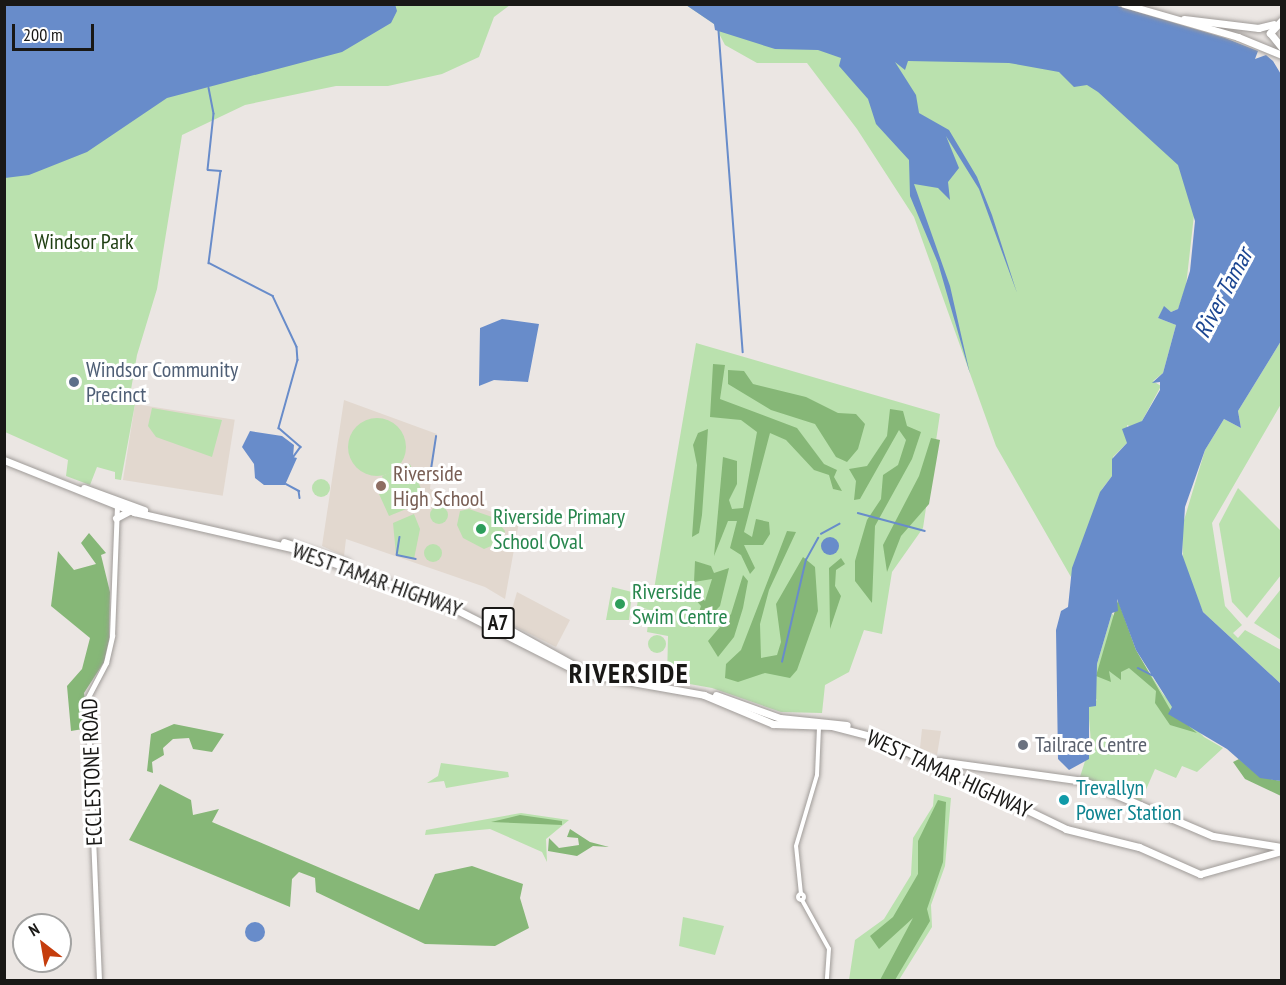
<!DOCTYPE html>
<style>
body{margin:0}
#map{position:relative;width:1286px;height:985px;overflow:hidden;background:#ebe6e3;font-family:"PT Sans Narrow",sans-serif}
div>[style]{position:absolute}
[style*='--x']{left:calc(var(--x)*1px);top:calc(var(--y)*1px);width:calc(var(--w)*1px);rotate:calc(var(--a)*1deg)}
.built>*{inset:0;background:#e2d8cf;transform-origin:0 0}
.green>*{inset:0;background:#bae1ae}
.round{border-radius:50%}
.forest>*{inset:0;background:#86b777}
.water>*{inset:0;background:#688cca}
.stream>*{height:1.5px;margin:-0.75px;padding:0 0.75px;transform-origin:0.75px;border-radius:0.75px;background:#688cca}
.roads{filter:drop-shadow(0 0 2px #9f9b98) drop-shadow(0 0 2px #9f9b98)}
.tertiary>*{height:4px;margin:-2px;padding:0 2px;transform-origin:2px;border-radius:2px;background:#fff}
.tertiary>.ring{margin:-2px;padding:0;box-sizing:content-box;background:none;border:4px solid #fff;border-radius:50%}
.secondary>*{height:4.5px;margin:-2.25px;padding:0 2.25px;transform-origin:2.25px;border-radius:2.25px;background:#fff}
.trunk>*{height:7px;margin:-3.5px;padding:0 3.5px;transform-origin:3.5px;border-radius:3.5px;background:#fff}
.dots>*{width:16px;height:16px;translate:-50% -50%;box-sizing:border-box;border:3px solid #fff;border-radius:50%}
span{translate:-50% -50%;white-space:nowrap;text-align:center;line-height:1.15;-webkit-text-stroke:6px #fff;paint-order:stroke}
.shield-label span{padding:2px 4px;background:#fff;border:2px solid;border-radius:4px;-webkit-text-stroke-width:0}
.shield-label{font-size:21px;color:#191816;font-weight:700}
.park-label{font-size:22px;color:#1e3e11}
.service-label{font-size:22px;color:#4e5e75}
.left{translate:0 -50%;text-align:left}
.education-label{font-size:22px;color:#785e54}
.leisure-label{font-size:22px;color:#27864d}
.street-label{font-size:22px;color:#191816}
.worship-label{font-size:22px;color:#5b616d}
.culture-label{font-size:22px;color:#0d838f}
.water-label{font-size:24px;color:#1c4692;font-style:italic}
.district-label{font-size:28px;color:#191816;font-weight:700;letter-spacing:1.5px}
.frame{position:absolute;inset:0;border:6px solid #191816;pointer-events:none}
.north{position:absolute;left:12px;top:913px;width:60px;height:60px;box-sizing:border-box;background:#fff;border:2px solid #a3a3a2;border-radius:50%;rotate:329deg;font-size:16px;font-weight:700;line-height:24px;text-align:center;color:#191816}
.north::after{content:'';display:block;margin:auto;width:21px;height:27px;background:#c53d0d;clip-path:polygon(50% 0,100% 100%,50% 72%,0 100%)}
.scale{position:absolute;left:12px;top:24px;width:82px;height:27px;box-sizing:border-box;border:3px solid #191816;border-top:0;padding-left:8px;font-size:18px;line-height:21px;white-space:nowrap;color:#191816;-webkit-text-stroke:4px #fff;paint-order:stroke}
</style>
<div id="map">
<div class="built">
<i style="clip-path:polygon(344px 400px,437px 434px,430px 489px,519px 522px,505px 599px,485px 587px,346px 539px,344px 556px,322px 546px)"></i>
<i style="left:135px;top:404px;width:101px;height:77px;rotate:9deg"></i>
<i style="clip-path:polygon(517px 592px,570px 620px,556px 647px,508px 623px)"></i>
<i style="left:654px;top:663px;width:15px;height:14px;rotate:8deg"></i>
<i style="clip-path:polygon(922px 729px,941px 731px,937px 755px,920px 748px)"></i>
</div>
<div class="green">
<i style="clip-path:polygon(4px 5px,510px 5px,494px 17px,479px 57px,442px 74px,388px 86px,336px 86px,245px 105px,182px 135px,157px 289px,137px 355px,129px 401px,135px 404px,121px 480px,115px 479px,115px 472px,97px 467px,90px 485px,66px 476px,68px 460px,5px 432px)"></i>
<i style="clip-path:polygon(686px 5px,1055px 59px,1117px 74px,1199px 171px,1186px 286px,1178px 309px,1171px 312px,1164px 307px,1158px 318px,1176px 325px,1163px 373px,1153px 381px,1161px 386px,1142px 421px,1134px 428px,1127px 425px,1127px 443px,1113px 457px,1112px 476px,1102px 489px,1071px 577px,996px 446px,914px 217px,857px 129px,807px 63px,757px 63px,725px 45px,714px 24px)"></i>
<i style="clip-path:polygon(1281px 341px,1281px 404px,1212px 523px,1225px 606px,1242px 625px,1233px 633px,1238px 638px,1245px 630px,1281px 650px,1281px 684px,1203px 612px,1183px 567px,1182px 527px,1205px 450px,1224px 419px,1241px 428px,1238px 411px)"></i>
<i style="clip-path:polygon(696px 343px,940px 414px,923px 528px,892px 572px,882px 634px,864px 630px,849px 672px,825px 685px,822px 713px,781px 712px,712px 688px,667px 680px,668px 636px,647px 632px,648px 624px,634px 622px,636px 608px,650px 610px,637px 606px,639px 592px,653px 595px)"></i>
<i style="clip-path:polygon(152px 408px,222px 420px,212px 457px,156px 437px,148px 426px)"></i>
<i class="round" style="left:348px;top:418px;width:58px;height:58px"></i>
<i style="clip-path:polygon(410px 464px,416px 478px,401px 485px,417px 479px,426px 501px,389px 516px,379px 494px,393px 488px,387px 490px,382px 476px)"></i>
<i class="round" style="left:312px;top:479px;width:18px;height:18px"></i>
<i style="clip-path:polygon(1238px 488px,1281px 531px,1281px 575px,1247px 618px,1232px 602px,1219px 524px)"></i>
<i class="round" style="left:430px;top:506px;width:18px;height:18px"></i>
<i style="clip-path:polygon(469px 509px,495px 518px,505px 531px,503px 541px,484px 549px,463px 538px,457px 525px,460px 511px)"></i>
<i style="clip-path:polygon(414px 514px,420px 529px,414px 559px,396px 555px,393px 523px)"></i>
<i class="round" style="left:424px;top:544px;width:18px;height:18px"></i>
<i style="clip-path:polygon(612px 587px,632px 592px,629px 620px,606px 620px)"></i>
<i style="clip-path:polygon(1281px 589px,1281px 640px,1254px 623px)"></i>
<i style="clip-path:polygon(1112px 613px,1163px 694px,1204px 737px,1223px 748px,1197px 772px,1182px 766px,1176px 778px,1155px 769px,1141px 801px,1080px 777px,1091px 742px,1088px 707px,1097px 700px,1092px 695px,1097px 664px)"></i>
<i class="round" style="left:648px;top:635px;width:18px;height:18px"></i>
<i style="clip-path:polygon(441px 763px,508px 772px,509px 777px,446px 788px,444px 781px,427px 783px,438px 776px)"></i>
<i style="clip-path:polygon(934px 794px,951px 798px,945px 866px,931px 905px,932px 927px,899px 980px,849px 980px,855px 940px,884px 919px,911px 875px,913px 838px,933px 806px)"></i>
<i style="clip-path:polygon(521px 813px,569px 820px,546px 839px,547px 862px,542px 852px,490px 829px,425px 835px,426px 830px)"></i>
<i style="clip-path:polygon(683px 917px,724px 926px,715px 955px,679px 946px)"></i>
</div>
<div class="forest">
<i style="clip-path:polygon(713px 364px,725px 365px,720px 399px,797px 428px,824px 464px,837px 470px,834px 477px,842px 491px,833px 489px,829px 475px,814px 470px,786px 440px,770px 433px,744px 532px,752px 537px,756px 519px,769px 522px,770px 534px,763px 545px,744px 545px,755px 568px,750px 574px,741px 555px,730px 548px,737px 521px,728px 521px,714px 556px,723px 457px,737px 461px,737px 484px,729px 500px,732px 509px,743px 508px,757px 432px,741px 420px,710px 417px)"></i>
<i style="clip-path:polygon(728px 370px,744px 371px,753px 384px,806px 397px,838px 413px,856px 414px,865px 424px,858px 449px,847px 462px,836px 457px,815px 424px,771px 410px,728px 384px)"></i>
<i style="clip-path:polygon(890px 409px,903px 411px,907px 426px,921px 432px,912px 459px,875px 526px,872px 603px,855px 581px,855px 561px,867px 520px,881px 499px,883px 475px,898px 465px,906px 440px,899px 430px,860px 499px,854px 500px,856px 481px,849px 469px,867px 466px,887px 436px)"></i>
<i style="clip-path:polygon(708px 429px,702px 515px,699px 533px,692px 537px,697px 465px,693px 445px,698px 433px)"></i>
<i style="clip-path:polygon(931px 438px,940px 440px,929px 504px,901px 536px,887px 572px,883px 545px,919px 476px)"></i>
<i style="clip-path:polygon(787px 531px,796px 532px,769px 590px,760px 624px,761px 658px,777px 655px,781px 642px,776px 604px,803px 557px,815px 567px,818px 611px,797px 670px,790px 678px,765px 673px,738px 682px,725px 678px,726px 664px,741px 650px)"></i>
<i style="clip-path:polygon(89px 533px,106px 553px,101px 555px,110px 592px,109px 640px,104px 662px,84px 693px,89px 728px,71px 731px,67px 686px,82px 669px,90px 638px,51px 606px,58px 551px,74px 570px,96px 564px,81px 543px)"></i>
<i style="clip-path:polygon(841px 558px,845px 564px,836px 570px,835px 586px,841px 596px,830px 629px,829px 568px)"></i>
<i style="clip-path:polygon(695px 561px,711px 566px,714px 573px,729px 568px,720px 606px,703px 624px,696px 621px,701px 606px,688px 591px,691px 587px,705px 601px,712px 579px,694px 582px)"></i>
<i style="clip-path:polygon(743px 575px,748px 581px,743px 608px,734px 637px,718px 657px,708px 641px,731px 614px)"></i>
<i style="clip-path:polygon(1118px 600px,1136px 650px,1171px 711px,1197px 733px,1170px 725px,1155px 703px,1156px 691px,1129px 668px,1121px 672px,1121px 680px,1109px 671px,1111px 682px,1096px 676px)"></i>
<i style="clip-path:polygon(174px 724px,224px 734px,212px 752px,193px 749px,189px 738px,173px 739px,163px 748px,164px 755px,152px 762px,153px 773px,147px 771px,151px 734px)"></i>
<i style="clip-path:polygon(1239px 759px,1260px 777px,1281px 781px,1281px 796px,1245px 779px,1233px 762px)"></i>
<i style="clip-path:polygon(160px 784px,191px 800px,193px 815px,219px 809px,212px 822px,419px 910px,435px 874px,472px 866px,523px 884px,520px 898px,529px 928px,495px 946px,425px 944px,316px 892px,315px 878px,299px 872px,292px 879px,290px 907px,129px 840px)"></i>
<i style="clip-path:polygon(938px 800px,946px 802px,943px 862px,927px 909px,930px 921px,895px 980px,880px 980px,913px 918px,879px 949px,870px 936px,893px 917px,918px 874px,918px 841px)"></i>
<i style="clip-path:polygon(520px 815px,562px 821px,562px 825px,491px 822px)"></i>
<i style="clip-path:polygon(570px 829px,590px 842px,609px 847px,593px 846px,577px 856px,548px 851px,549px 838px,559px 848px,579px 845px,578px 838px,567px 837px)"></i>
</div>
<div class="water">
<i style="clip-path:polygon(5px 4px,395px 4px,397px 11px,391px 23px,342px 52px,167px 98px,87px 152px,29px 175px,5px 178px)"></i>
<i style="clip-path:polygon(686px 5px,1114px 5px,1225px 38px,1258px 51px,1255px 59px,1266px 55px,1273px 61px,1282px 76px,1281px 341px,1238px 411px,1241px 428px,1224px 419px,1205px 450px,1185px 507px,1182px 554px,1203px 612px,1281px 684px,1281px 781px,1260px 778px,1227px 749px,1168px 714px,1172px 707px,1136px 650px,1117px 599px,1118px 611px,1112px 613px,1097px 664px,1096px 706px,1089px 707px,1089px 759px,1069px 770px,1058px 759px,1056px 630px,1061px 611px,1068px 607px,1072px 568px,1100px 492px,1112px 476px,1112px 459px,1127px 443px,1122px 429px,1142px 421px,1160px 390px,1160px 382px,1152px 383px,1163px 373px,1176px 325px,1158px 318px,1164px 306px,1171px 312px,1178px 309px,1190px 271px,1195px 221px,1178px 165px,1098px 92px,1087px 85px,1074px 87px,1059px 72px,1009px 63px,908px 61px,905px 70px,895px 62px,916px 95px,919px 113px,949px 130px,977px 177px,992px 215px,1017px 293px,979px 189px,946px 136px,959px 168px,948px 182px,950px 200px,938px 188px,914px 184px,950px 286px,970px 374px,938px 263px,910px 196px,909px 160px,876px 124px,868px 99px,839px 66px,841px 58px,818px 50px,775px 49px,715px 30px,714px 24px)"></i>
<i style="clip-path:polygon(502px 319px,539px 324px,528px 382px,494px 380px,479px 386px,480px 328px)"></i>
<i style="clip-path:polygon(250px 431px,282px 436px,294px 445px,293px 457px,297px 458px,285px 485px,264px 485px,255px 478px,254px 464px,242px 447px)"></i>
<i class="round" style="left:821px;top:537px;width:18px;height:18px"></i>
<i class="round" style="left:245px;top:922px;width:20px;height:20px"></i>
</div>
<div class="stream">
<i style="--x:719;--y:31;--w:322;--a:85.7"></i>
<i style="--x:209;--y:88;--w:26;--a:79"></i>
<i style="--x:214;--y:114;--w:56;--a:96.1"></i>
<i style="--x:208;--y:170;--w:13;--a:4"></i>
<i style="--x:221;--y:171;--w:93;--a:97.4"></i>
<i style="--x:209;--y:263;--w:72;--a:27.3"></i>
<i style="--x:273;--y:296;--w:56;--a:64.8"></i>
<i style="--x:297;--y:347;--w:13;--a:86"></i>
<i style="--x:298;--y:360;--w:71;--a:105.6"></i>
<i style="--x:279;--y:428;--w:29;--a:41"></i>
<i style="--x:301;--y:447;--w:14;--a:126"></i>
<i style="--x:429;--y:482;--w:46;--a:-81.2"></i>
<i style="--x:286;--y:484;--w:15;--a:28"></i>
<i style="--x:299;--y:491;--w:7;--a:82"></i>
<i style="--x:858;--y:513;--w:69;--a:15"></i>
<i style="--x:821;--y:534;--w:21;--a:-29"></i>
<i style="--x:400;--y:537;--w:18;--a:99"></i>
<i style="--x:397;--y:555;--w:19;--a:12"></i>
<i style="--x:782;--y:662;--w:105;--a:-76.8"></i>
<i style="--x:806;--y:560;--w:25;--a:-61"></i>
<i style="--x:1138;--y:668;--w:16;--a:27"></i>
</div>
<div class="roads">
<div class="tertiary">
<i class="ring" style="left:798px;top:894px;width:2px;height:2px"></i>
<i style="--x:801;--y:894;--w:48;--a:-95.9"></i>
<i style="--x:796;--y:846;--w:74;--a:-73.5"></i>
<i style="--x:817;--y:775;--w:48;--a:-87.6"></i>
<i style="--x:802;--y:900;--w:56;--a:61.1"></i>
<i style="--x:829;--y:949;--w:31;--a:94"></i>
</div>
<div class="secondary">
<i style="--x:99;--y:980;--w:281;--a:-92.4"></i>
<i style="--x:87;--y:699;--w:41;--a:-62.2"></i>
<i style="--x:106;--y:663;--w:28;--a:-77"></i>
<i style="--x:112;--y:636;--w:132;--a:-87.8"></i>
</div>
<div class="trunk">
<i style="--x:1124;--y:4;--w:119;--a:16.1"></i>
<i style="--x:1238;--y:37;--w:48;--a:22.2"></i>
<i style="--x:1184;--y:19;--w:75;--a:6.9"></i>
<i style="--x:1258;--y:28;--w:16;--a:-14"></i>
<i style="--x:1282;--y:20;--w:18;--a:133"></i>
<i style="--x:1270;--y:33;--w:19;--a:51"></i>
<i style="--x:4;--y:460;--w:140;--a:21.8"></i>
<i style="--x:134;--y:512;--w:165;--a:12.9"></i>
<i style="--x:295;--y:549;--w:155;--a:20"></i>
<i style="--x:441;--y:602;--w:157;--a:26.9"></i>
<i style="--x:581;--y:673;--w:125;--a:10.1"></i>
<i style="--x:704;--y:695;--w:75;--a:22.8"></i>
<i style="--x:773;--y:724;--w:59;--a:1.9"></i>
<i style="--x:832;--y:726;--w:48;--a:14.6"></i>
<i style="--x:878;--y:738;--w:209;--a:25.8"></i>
<i style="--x:1066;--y:829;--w:75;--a:13.9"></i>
<i style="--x:1139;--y:847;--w:67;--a:23.9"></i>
<i style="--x:1200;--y:874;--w:85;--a:-15.7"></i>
<i style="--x:84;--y:488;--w:64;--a:20.1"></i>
<i style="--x:116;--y:518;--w:15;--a:-28"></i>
<i style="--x:284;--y:542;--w:66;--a:18.4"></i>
<i style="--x:494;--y:621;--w:99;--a:28.9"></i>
<i style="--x:716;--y:695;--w:68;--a:19.8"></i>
<i style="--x:780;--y:718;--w:67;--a:6"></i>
<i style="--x:938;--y:761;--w:147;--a:7.8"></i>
<i style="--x:1084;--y:781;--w:140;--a:23.1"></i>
<i style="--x:1213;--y:836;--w:69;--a:9.2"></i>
</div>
</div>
<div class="dots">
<i style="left:74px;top:382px;background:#5c6f8a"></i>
<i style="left:381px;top:486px;background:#8d6e63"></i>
<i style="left:481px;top:529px;background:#2e9e5b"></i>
<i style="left:620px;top:604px;background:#2e9e5b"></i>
<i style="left:1023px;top:745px;background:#6b7280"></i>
<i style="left:1064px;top:800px;background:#0f9aa8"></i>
</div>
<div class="shield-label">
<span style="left:498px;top:623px">A7</span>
</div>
<div class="park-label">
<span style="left:84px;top:242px">Windsor Park</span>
</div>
<div class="service-label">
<span class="left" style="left:86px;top:382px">Windsor Community<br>Precinct</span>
</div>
<div class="education-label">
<span class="left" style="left:393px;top:486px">Riverside<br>High School</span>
</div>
<div class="leisure-label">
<span class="left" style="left:493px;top:529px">Riverside Primary<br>School Oval</span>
<span class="left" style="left:632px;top:604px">Riverside<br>Swim Centre</span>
</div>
<div class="street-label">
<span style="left:377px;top:580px;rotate:20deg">WEST TAMAR HIGHWAY</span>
<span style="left:92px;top:772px;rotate:-92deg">ECCLESTONE ROAD</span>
<span style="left:949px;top:774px;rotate:25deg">WEST TAMAR HIGHWAY</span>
</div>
<div class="worship-label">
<span class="left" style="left:1035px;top:745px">Tailrace Centre</span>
</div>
<div class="culture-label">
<span class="left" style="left:1076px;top:800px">Trevallyn<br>Power Station</span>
</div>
<div class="water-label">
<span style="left:1223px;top:293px;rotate:-62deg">River Tamar</span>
</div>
<div class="district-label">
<span style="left:629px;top:673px">RIVERSIDE</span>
</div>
<div class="frame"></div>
<div class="north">N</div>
<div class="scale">200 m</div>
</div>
